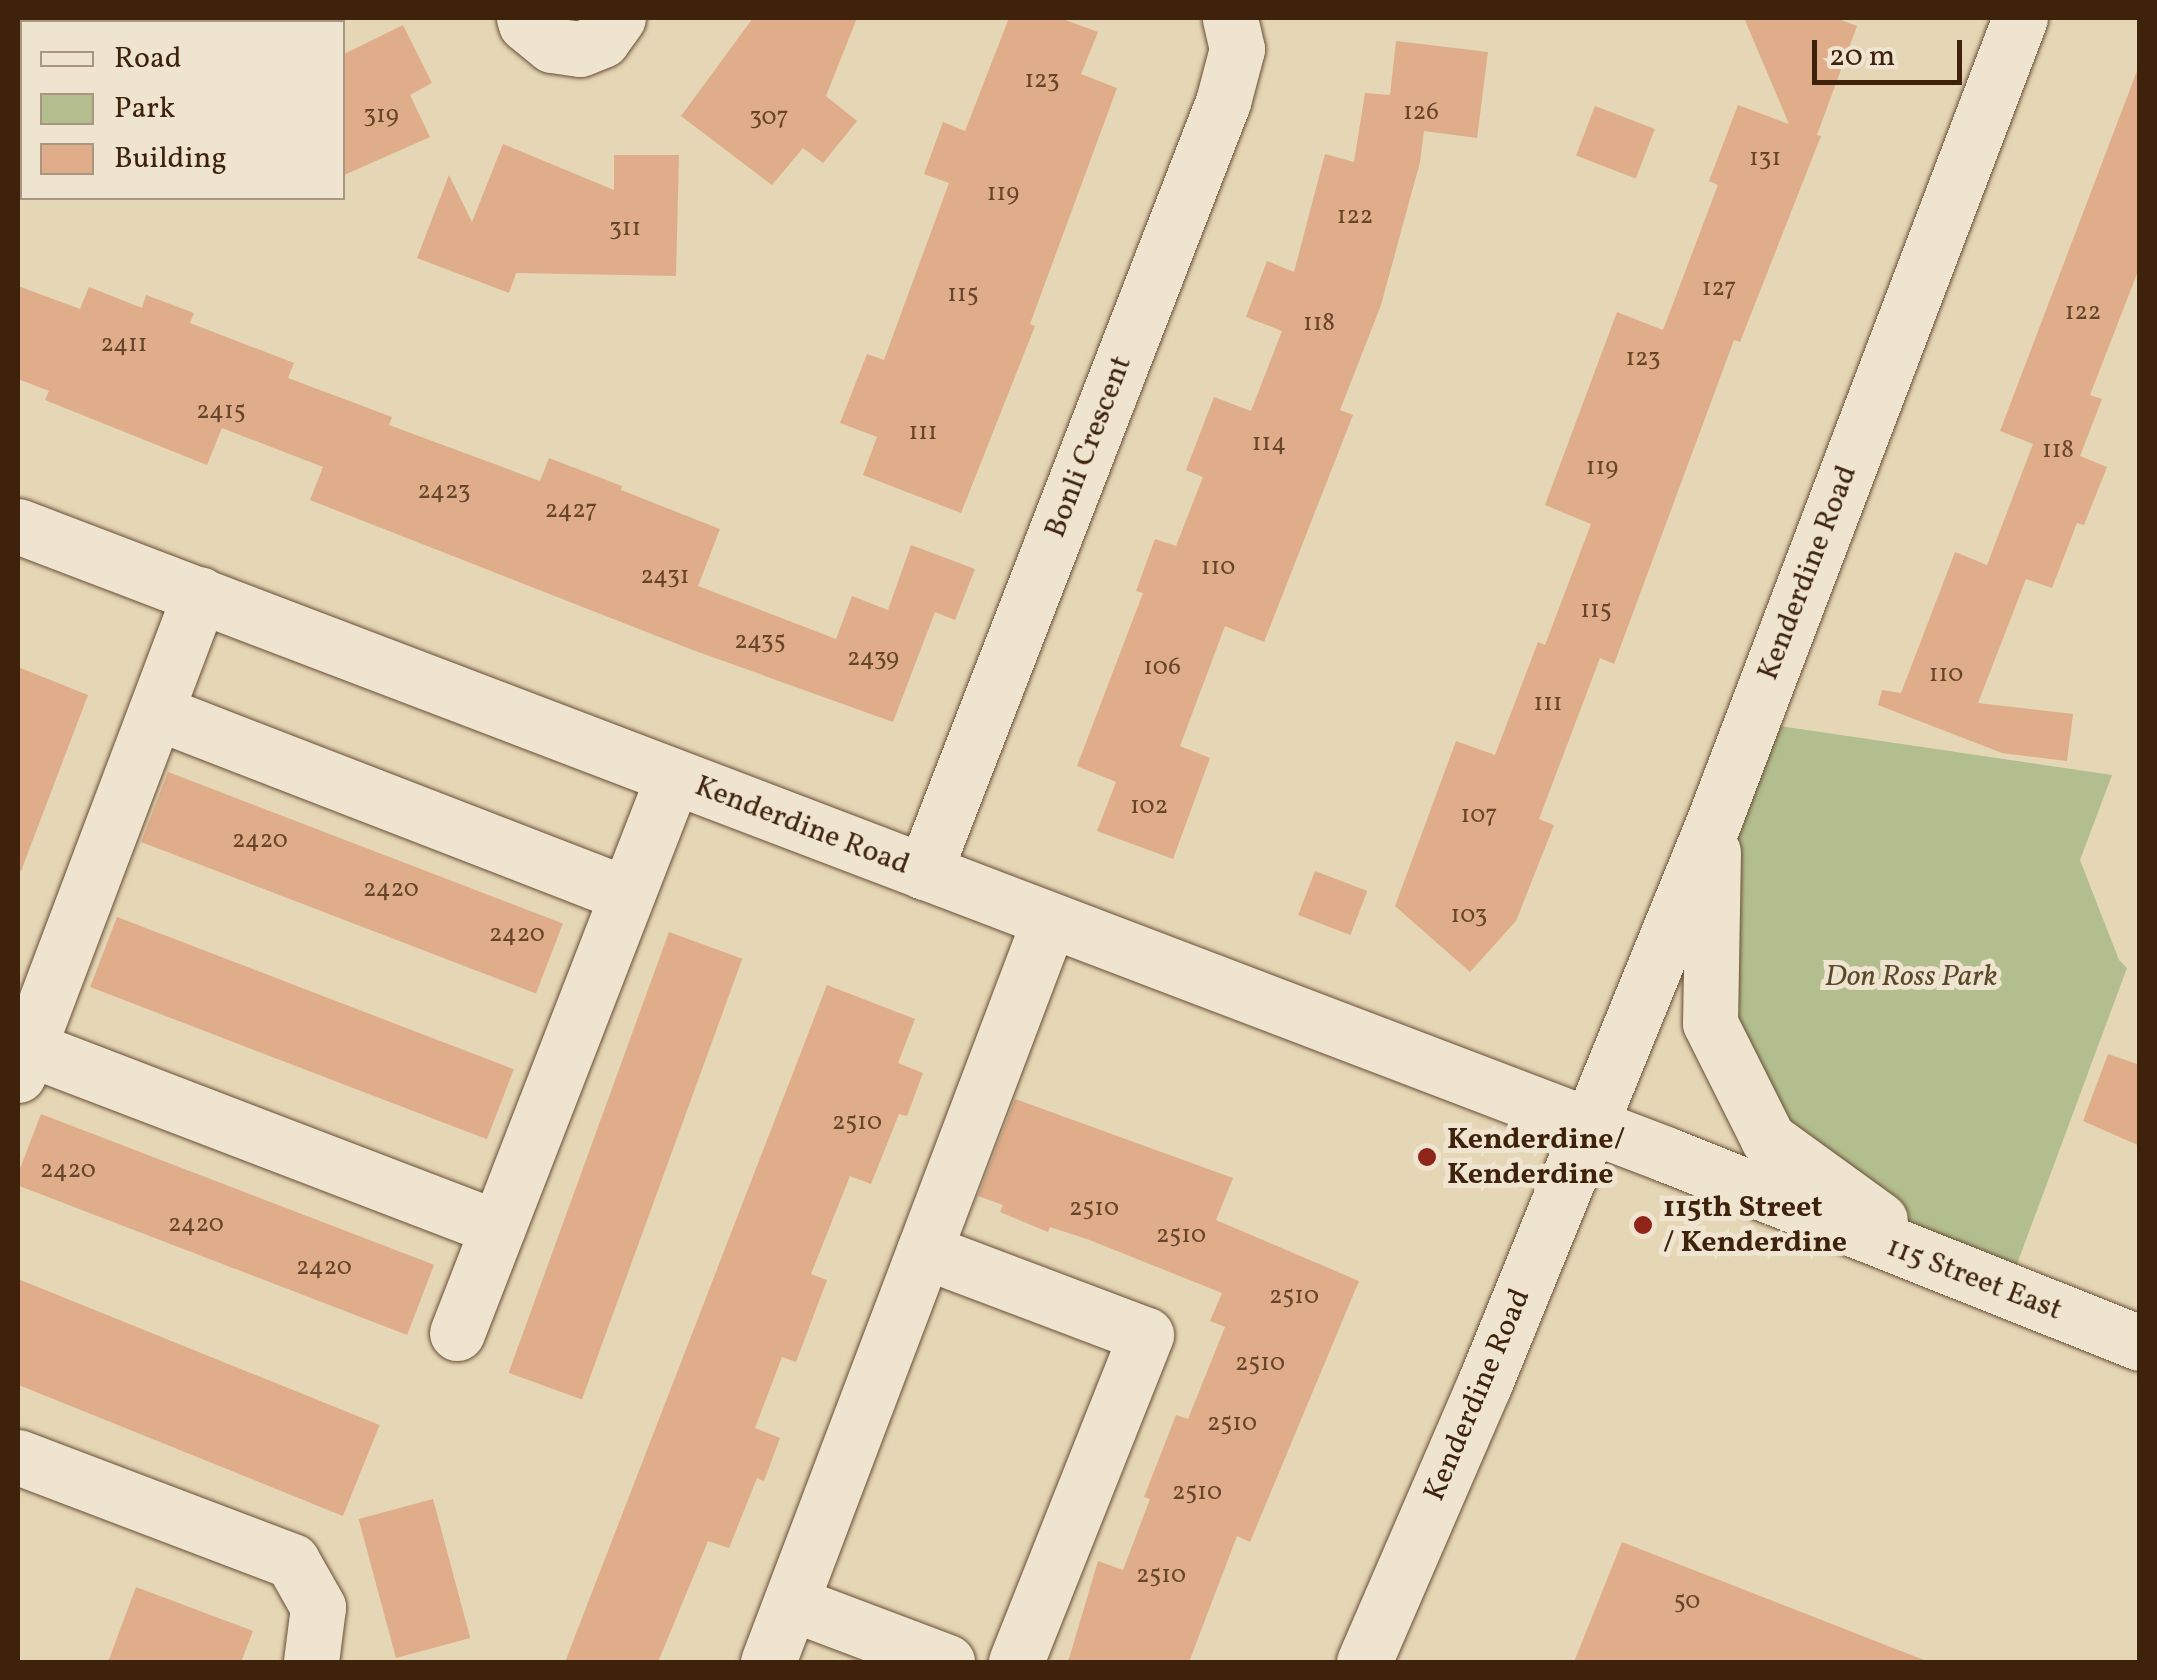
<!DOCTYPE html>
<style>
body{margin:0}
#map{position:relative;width:2157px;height:1680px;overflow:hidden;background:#e5d6b5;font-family:Vollkorn,serif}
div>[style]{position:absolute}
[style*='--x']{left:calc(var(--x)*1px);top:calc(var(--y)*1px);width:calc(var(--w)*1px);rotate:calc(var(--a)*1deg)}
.green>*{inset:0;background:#b3be8e}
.building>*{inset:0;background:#dfad89;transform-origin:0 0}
.roads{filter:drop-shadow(0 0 2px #684f36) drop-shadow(0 0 2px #684f36)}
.minor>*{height:55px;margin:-27.5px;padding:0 27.5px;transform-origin:27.5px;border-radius:27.5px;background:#eee4cf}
.dots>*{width:28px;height:28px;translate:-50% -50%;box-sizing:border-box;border:5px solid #eee4cf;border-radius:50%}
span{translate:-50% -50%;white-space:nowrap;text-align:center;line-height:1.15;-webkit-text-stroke:10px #eee4cf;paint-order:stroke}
.number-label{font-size:25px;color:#66452a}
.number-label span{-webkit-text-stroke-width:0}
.street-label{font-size:30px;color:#3e220b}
.park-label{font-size:30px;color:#5b492c;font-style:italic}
.poi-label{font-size:30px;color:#3e220b;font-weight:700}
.left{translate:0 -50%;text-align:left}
.frame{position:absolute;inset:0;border:20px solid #3e220b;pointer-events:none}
.legend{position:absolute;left:20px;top:20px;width:325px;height:180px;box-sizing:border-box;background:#eee4cf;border:2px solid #a89681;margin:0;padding:12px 18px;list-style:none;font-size:30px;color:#3e220b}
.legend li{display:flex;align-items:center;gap:20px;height:50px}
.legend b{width:50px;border:2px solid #a89681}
.scale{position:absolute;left:1812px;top:40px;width:150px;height:45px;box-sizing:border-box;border:5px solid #3e220b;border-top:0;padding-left:12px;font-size:30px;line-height:35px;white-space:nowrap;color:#3e220b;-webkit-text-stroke:8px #eee4cf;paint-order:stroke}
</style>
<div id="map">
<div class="green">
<i style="clip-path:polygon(1752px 722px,2112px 775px,2080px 860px,2119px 960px,2127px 968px,2007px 1291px,1768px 1139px,1710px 1023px)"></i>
</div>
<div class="building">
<i style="clip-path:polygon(753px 18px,857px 18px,826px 96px,857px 121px,823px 163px,803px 148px,772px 185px,681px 116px)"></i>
<i style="clip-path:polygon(1009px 18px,1060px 18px,1098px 32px,1081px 74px,1117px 88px,1030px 324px,1035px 326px,961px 513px,863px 475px,877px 437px,840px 423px,867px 354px,884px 360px,949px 183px,924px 174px,943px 122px,965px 131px)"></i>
<i style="clip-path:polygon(1744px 18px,1836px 18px,1857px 26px,1817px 135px,1821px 136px,1740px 342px,1734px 340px,1614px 664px,1600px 658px,1539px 819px,1554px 825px,1516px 921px,1470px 972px,1395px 906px,1456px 741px,1495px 755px,1538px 642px,1545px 645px,1591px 524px,1545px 505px,1617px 312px,1663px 330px,1718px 185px,1709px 181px,1738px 105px,1789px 124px)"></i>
<i style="clip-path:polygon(403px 25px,432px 83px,410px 95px,430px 137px,342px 176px,342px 55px)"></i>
<i style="clip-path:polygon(1396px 41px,1488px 52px,1477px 138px,1424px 131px,1420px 162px,1381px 305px,1340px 410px,1353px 415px,1264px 642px,1225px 626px,1180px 746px,1210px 758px,1173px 859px,1097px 831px,1116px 782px,1077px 766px,1143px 593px,1136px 591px,1155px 539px,1176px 546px,1203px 477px,1186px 470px,1214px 397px,1251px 411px,1282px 331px,1246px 317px,1267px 261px,1294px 272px,1325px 154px,1354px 162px,1365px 93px,1390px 95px)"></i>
<i style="clip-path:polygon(2137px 71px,2140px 266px,2090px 395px,2102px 399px,2080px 456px,2107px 467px,2084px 525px,2077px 523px,2052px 588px,2026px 579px,1978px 703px,2073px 714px,2067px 761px,2002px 753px,1878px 705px,1882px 690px,1901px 693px,1955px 552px,1987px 565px,2033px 444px,2000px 431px)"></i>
<i style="left:1595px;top:106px;width:64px;height:53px;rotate:21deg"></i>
<i style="clip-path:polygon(503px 144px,614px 190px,614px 155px,679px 155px,676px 276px,516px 273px,509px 293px,417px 258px,449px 175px,472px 222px)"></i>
<i style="clip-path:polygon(18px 286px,80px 309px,89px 287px,142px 308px,146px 295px,194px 313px,190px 323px,294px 363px,288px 378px,392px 417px,389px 425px,540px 481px,549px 458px,622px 486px,621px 490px,720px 529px,698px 586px,836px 639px,852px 596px,888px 610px,911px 545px,975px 569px,955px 620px,935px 612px,893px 722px,690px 649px,310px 500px,323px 467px,222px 428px,207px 465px,45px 400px,49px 391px,18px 379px)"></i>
<i style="clip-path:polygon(18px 667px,88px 695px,21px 871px,18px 870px)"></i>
<i style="left:168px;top:772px;width:423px;height:75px;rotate:21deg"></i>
<i style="left:1315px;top:871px;width:56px;height:47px;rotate:21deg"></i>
<i style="left:117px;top:917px;width:425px;height:75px;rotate:21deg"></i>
<i style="left:669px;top:932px;width:78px;height:469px;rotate:20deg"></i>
<i style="clip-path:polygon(827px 985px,915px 1019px,898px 1063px,923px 1073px,907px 1116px,899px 1114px,871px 1184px,850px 1176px,811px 1274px,827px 1280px,796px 1362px,782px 1357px,755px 1428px,780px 1438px,764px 1481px,757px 1478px,729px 1548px,708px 1541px,658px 1662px,565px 1662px)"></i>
<i style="clip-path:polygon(2108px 1054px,2140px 1065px,2140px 1146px,2083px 1121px)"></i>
<i style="clip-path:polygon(1015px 1099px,1233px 1178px,1216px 1220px,1359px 1281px,1250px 1542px,1237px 1536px,1189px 1662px,1068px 1662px,1098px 1561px,1123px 1570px,1150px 1499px,1144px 1497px,1176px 1415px,1188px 1419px,1225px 1327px,1210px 1321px,1222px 1293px,1087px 1239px,1050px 1227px,1048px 1232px,1000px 1212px,1003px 1205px,978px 1196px)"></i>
<i style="left:41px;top:1114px;width:421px;height:75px;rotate:21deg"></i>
<i style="left:18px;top:1279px;width:390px;height:98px;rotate:22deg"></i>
<i style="left:433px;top:1499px;width:144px;height:77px;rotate:75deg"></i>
<i style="clip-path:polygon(1622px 1542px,1924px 1660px,1924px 1662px,1574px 1662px)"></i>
<i style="clip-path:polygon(136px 1587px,253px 1631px,241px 1662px,108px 1662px)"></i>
</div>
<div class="roads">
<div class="minor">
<i style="--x:524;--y:18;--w:6;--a:72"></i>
<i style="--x:526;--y:24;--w:33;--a:39"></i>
<i style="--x:552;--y:45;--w:28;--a:8"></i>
<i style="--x:580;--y:49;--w:24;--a:-22"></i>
<i style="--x:602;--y:40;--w:27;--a:-54"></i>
<i style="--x:18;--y:526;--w:1763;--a:20.87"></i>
<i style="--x:1665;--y:1154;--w:511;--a:21.7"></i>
<i style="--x:156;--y:712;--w:504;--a:21.17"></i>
<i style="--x:1713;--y:852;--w:171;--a:91"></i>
<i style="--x:1710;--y:1023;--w:130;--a:63.4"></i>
<i style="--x:1768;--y:1139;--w:138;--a:35.9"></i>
<i style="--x:924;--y:872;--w:826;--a:-68.78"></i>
<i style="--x:1223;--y:102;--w:55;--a:-75.2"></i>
<i style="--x:1237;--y:49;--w:32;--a:-103"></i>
<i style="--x:28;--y:1048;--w:503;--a:20.96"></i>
<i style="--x:18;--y:1075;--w:514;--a:-69.27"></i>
<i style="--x:924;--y:1251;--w:237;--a:20.7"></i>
<i style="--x:1146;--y:1335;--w:352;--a:111.7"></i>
<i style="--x:457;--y:1333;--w:596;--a:-68.77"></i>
<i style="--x:18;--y:1457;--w:293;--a:20.8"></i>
<i style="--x:292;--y:1561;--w:53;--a:60.5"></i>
<i style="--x:318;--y:1607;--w:55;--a:97.3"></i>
<i style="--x:791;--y:1603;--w:167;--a:20.7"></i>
<i style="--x:768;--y:1662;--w:792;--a:-69.23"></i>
<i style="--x:1364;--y:1662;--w:302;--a:-66.6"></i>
<i style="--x:1484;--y:1385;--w:609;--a:-67.81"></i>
<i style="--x:1714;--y:821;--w:859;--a:-69.14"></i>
</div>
</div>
<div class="dots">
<i style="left:1427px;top:1157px;background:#8f2418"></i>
<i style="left:1643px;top:1225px;background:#8f2418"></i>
</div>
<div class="number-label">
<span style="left:1042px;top:81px">123</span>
<span style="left:1421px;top:113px">126</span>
<span style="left:381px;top:116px">319</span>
<span style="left:769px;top:118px">307</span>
<span style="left:1765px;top:159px">131</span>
<span style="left:1003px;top:194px">119</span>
<span style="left:1355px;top:217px">122</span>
<span style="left:625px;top:229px">311</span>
<span style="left:1719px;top:289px">127</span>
<span style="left:963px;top:295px">115</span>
<span style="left:2083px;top:313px">122</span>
<span style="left:1319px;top:324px">118</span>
<span style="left:124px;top:345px">2411</span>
<span style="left:1643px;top:359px">123</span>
<span style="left:221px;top:412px">2415</span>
<span style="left:923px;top:433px">111</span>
<span style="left:1269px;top:444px">114</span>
<span style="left:2058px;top:451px">118</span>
<span style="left:1602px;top:468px">119</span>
<span style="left:444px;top:492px">2423</span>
<span style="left:571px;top:511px">2427</span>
<span style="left:1218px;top:568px">110</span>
<span style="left:665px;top:577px">2431</span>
<span style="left:1596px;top:611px">115</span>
<span style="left:760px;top:642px">2435</span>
<span style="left:873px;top:659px">2439</span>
<span style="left:1162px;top:668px">106</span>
<span style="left:1946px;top:675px">110</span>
<span style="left:1548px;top:704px">111</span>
<span style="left:1149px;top:807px">102</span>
<span style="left:1479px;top:816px">107</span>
<span style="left:260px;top:841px">2420</span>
<span style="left:391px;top:890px">2420</span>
<span style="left:1469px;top:916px">103</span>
<span style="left:517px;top:935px">2420</span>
<span style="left:857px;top:1123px">2510</span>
<span style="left:68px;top:1171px">2420</span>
<span style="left:1094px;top:1209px">2510</span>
<span style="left:196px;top:1225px">2420</span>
<span style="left:1181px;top:1236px">2510</span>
<span style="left:324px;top:1268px">2420</span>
<span style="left:1294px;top:1297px">2510</span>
<span style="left:1260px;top:1364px">2510</span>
<span style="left:1232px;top:1424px">2510</span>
<span style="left:1197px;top:1493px">2510</span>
<span style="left:1161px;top:1576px">2510</span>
<span style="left:1687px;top:1602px">50</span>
</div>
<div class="street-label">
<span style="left:1089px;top:447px;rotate:-69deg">Bonli Crescent</span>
<span style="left:1808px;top:573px;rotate:-69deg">Kenderdine Road</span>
<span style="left:802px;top:826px;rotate:21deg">Kenderdine Road</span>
<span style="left:1974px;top:1279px;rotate:21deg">115 Street East</span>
<span style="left:1478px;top:1395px;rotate:-67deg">Kenderdine Road</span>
</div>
<div class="park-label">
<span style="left:1911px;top:977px">Don Ross Park</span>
</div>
<div class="poi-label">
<span class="left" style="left:1447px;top:1157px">Kenderdine/<br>Kenderdine</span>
<span class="left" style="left:1663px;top:1225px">115th Street<br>/ Kenderdine</span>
</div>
<div class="frame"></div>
<ul class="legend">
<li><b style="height:12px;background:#eee4cf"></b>Road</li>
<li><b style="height:28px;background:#b3be8e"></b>Park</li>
<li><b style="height:28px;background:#dfad89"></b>Building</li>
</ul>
<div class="scale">20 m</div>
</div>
